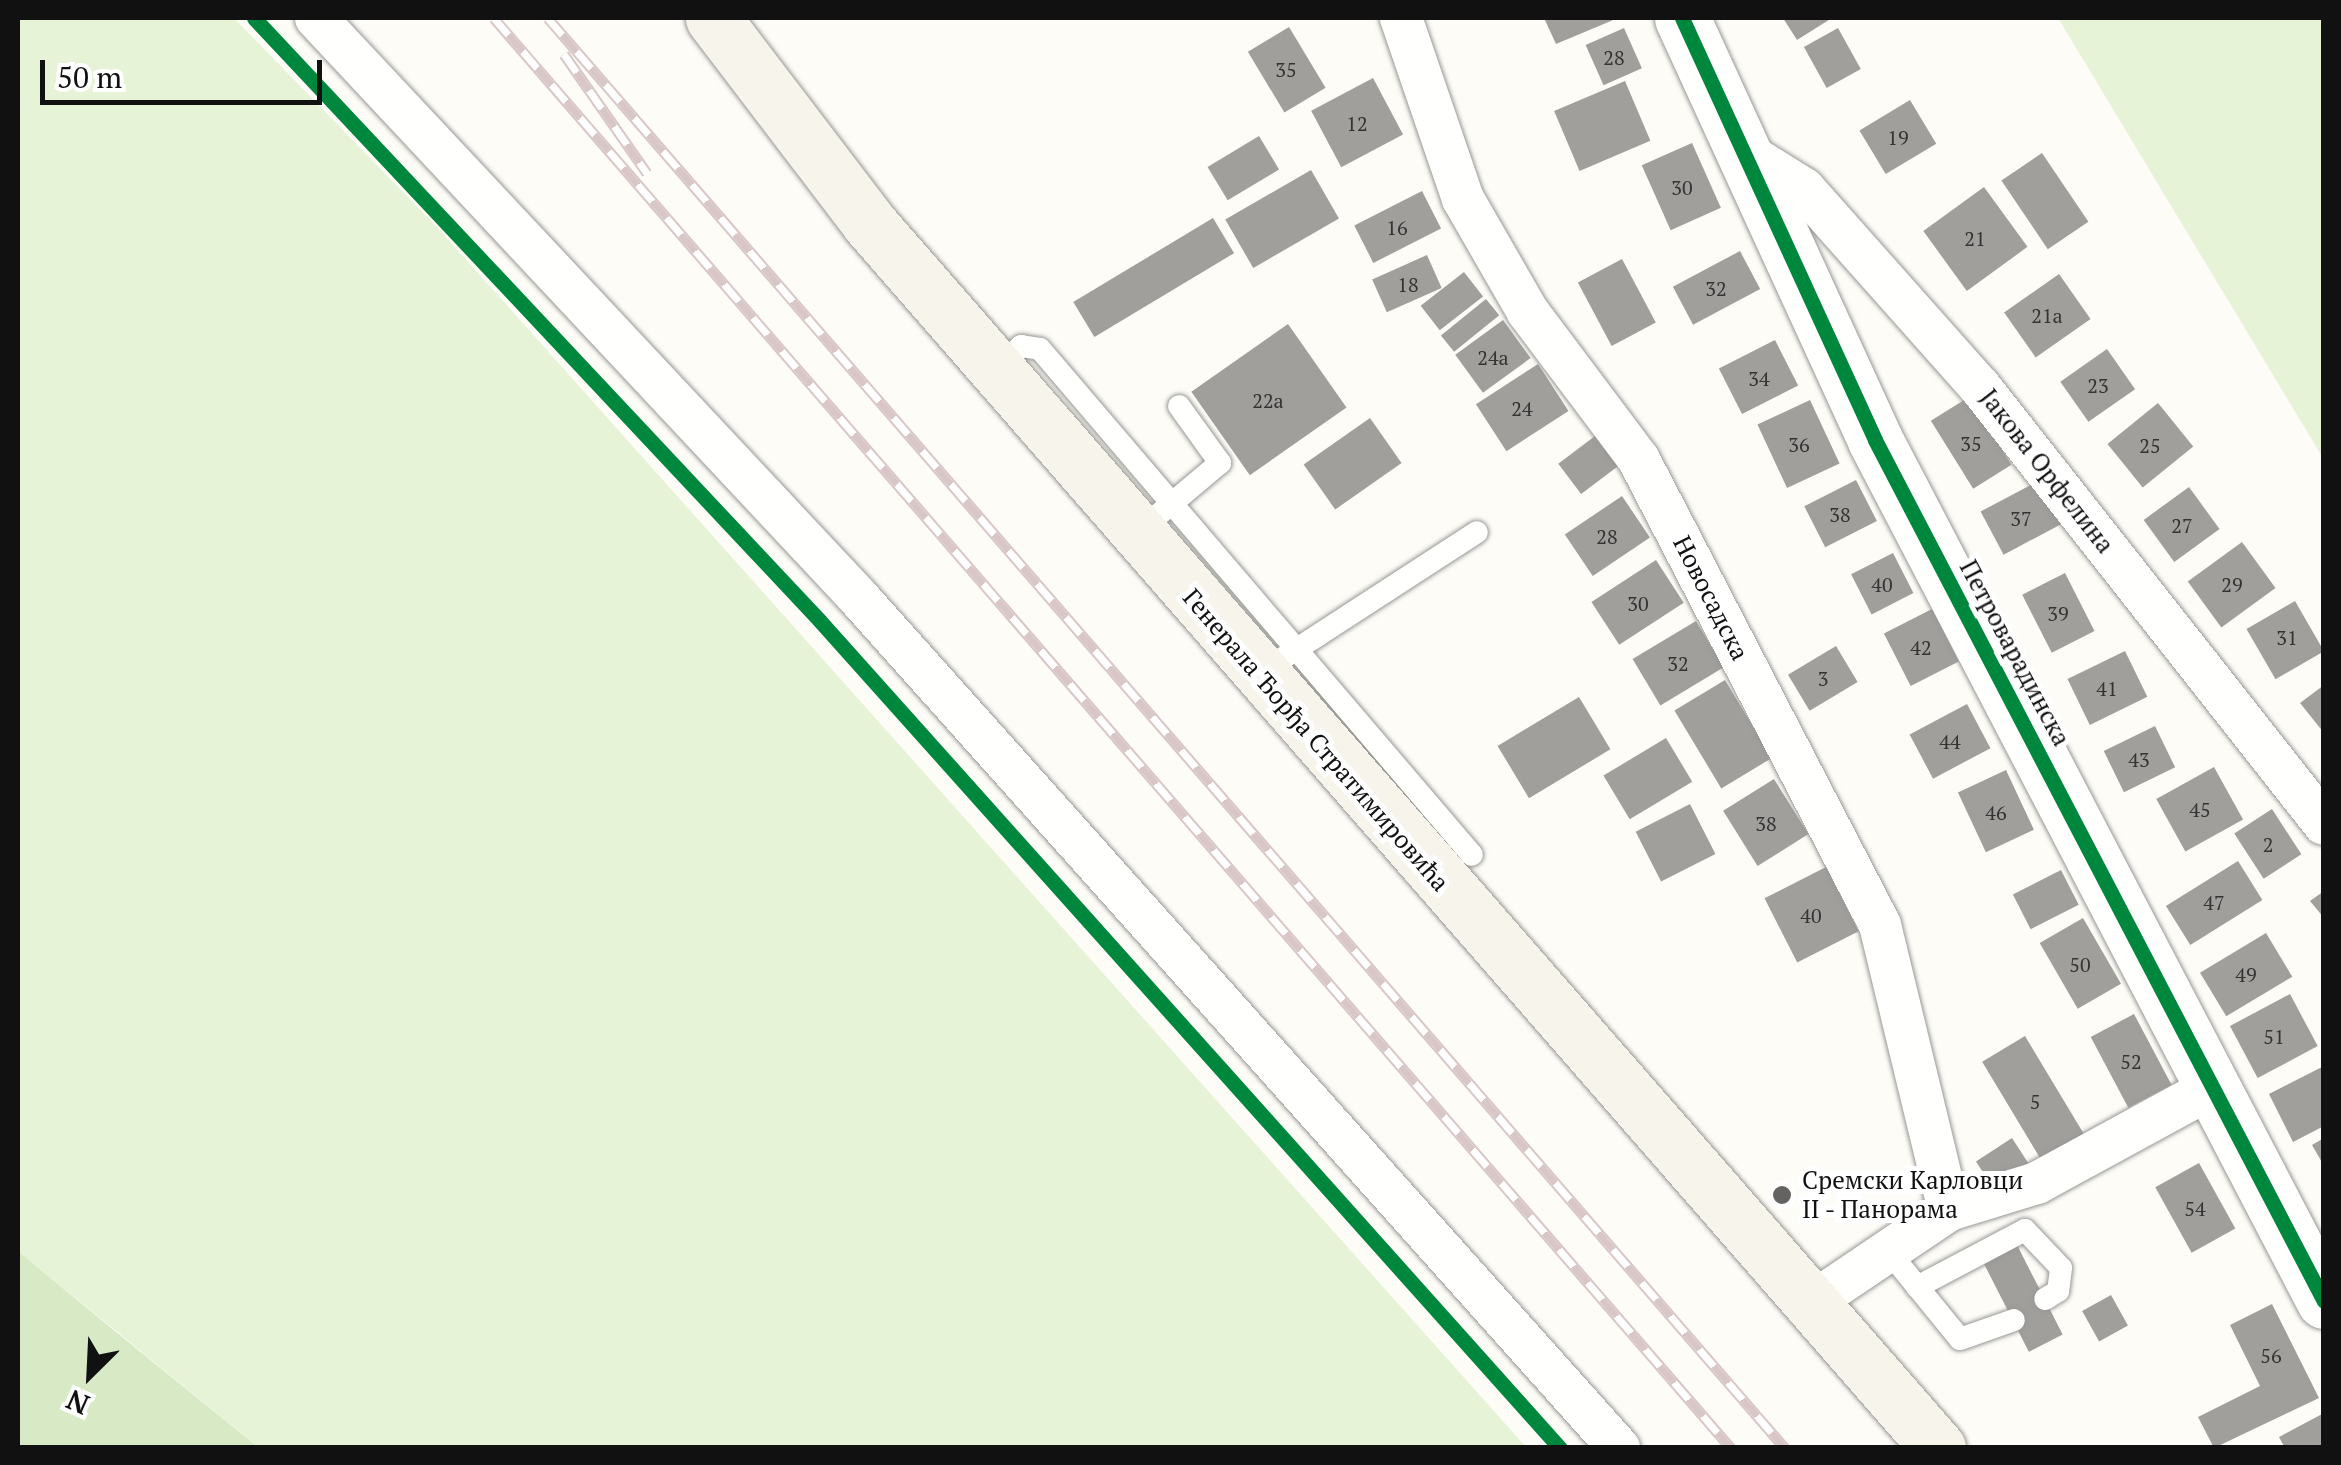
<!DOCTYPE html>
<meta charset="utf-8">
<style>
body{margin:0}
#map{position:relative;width:2341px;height:1465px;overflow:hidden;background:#fdfcf7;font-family:"PT Serif",serif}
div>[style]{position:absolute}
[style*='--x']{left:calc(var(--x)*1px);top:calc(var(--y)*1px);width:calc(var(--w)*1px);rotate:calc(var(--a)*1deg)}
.green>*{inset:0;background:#e7f3d7}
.forest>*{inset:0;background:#d8eac5}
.building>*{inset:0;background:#a19f9c;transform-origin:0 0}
.roads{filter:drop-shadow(0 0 2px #979795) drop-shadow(0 0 2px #979795)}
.service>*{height:22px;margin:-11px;padding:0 11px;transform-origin:11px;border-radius:11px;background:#fffffe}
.minor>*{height:42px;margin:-21px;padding:0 21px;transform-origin:21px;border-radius:21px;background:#fffffe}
.tertiary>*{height:55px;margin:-27.5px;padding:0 27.5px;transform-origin:27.5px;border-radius:27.5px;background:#fffffe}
.secondary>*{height:55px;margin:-27.5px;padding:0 27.5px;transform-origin:27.5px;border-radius:27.5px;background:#f6f4eb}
.rail>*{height:11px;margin-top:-5.5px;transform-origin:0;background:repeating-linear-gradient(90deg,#fff 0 22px,#d9c6c7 0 44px);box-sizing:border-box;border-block:2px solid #d9c6c7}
.cycleway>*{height:15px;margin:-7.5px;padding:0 7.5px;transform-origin:7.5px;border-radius:7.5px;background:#00873e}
.dots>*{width:28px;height:28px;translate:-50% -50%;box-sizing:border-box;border:5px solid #fff;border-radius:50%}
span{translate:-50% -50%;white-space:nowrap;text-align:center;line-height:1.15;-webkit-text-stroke:10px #fff;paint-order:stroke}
.number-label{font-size:20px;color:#353434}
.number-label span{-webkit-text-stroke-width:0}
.street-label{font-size:25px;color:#111}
.poi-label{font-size:25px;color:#111}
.left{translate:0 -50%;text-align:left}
.frame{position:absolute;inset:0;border:20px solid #111;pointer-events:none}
.north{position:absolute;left:40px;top:1325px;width:100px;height:100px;-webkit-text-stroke:8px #fff;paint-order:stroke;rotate:204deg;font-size:28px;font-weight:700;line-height:40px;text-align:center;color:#111}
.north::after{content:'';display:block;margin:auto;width:35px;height:45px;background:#111;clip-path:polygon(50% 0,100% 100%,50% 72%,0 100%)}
.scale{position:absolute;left:40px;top:60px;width:282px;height:45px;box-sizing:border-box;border:5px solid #111;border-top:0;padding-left:12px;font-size:30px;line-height:35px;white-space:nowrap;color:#111;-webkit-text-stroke:8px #fff;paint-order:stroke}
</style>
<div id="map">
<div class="green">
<i style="clip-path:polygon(18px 18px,234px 18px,437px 227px,1526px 1447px,258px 1447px,18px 1251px)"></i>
<i style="clip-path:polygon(2058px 18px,2323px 18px,2323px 458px)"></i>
</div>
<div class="forest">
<i style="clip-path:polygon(18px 1251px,116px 1332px,258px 1447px,18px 1447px)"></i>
</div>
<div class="building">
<i style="clip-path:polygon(1544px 18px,1618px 18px,1556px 44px)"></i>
<i style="clip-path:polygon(1783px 18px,1832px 18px,1797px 40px)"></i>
<i style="left:1289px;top:27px;width:71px;height:48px;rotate:59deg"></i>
<i style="left:1624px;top:28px;width:44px;height:42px;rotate:66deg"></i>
<i style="left:1838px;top:28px;width:47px;height:39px;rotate:61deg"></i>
<i style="left:1373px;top:78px;width:64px;height:70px;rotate:62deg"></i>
<i style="left:1625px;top:81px;width:65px;height:77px;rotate:67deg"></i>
<i style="left:1910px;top:100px;width:51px;height:59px;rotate:59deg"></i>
<i style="left:1259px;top:136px;width:39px;height:60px;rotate:59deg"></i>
<i style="left:1692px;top:143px;width:71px;height:55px;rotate:66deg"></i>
<i style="left:2042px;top:153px;width:83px;height:49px;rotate:56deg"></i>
<i style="left:1311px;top:170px;width:56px;height:99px;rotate:60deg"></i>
<i style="left:1984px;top:187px;width:74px;height:75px;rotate:54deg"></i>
<i style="left:1422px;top:191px;width:42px;height:76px;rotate:63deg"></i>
<i style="left:1213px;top:218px;width:41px;height:163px;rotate:59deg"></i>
<i style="left:1740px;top:251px;width:43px;height:76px;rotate:62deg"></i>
<i style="left:1427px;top:255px;width:36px;height:60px;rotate:66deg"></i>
<i style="left:1622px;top:259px;width:72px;height:50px;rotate:62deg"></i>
<i style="left:1464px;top:272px;width:31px;height:55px;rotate:52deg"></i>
<i style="left:2059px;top:274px;width:55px;height:67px;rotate:55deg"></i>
<i style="left:1486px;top:299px;width:21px;height:58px;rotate:51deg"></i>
<i style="left:1503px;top:320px;width:47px;height:59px;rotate:54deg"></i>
<i style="left:1288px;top:324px;width:102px;height:118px;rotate:55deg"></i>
<i style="left:1775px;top:340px;width:51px;height:63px;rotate:63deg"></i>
<i style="left:2107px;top:349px;width:49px;height:57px;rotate:55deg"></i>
<i style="left:1538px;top:364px;width:56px;height:74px;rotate:57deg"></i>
<i style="left:1969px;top:397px;width:80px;height:45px;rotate:58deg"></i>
<i style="left:1810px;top:400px;width:70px;height:58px;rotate:65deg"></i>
<i style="left:2158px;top:403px;width:56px;height:65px;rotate:51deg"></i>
<i style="left:1370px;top:418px;width:55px;height:81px;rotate:55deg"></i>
<i style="left:1599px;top:433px;width:38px;height:51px;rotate:53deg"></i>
<i style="left:1856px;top:480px;width:46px;height:58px;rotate:63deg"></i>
<i style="left:2038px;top:481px;width:49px;height:65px;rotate:62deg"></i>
<i style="left:2189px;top:487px;width:52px;height:56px;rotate:54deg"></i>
<i style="left:1622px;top:496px;width:50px;height:69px;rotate:56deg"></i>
<i style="left:2242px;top:542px;width:57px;height:67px;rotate:54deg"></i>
<i style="left:1893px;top:553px;width:45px;height:47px;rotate:63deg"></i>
<i style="left:1656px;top:560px;width:51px;height:77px;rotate:57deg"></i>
<i style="left:2065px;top:573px;width:65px;height:48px;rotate:63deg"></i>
<i style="left:2295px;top:601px;width:58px;height:56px;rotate:60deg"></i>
<i style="left:1932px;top:609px;width:59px;height:54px;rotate:63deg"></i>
<i style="left:1696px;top:621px;width:54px;height:74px;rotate:59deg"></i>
<i style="left:1836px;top:646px;width:42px;height:56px;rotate:59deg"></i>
<i style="left:2125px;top:651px;width:51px;height:64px;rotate:64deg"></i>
<i style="left:1725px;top:680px;width:91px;height:59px;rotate:59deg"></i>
<i style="clip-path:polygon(2324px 685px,2324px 733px,2300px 703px)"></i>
<i style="left:1579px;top:697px;width:61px;height:95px;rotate:59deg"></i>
<i style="left:1967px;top:704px;width:50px;height:65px;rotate:62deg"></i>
<i style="left:2155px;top:726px;width:46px;height:57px;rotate:64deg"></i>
<i style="left:1666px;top:738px;width:51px;height:73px;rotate:59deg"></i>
<i style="left:2214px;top:767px;width:60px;height:66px;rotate:61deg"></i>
<i style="left:2006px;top:770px;width:66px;height:53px;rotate:65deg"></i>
<i style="left:1774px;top:779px;width:65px;height:60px;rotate:58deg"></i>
<i style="left:1690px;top:804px;width:56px;height:61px;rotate:63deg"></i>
<i style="left:2272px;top:809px;width:54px;height:45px;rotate:57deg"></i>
<i style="left:2238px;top:861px;width:46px;height:85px;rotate:58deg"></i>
<i style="left:1826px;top:867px;width:72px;height:69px;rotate:63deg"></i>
<i style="left:2061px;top:870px;width:39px;height:54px;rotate:63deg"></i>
<i style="clip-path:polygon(2324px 891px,2324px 918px,2310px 901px)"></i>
<i style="left:2083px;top:918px;width:76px;height:50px;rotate:60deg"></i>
<i style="left:2266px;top:933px;width:51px;height:77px;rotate:59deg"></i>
<i style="left:2290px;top:994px;width:59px;height:68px;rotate:62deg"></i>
<i style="left:2134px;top:1014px;width:80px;height:49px;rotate:62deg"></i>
<i style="left:2025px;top:1036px;width:122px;height:50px;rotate:59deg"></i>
<i style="clip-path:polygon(2324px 1066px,2324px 1126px,2293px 1142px,2269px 1094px)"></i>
<i style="left:2012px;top:1138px;width:30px;height:43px;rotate:57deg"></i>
<i style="clip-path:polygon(2324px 1138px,2324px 1166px,2312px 1145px)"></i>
<i style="left:2199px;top:1163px;width:75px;height:50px;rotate:61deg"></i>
<i style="left:2015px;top:1241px;width:105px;height:38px;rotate:63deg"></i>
<i style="left:2111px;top:1295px;width:35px;height:33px;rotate:61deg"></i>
<i style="clip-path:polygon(2272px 1304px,2319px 1398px,2214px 1448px,2198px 1417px,2260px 1386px,2230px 1325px)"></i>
<i style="clip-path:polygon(2324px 1413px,2324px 1448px,2285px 1448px,2279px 1437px)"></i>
</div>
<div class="roads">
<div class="service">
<i style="--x:995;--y:369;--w:35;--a:-41"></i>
<i style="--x:1021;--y:346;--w:19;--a:9"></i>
<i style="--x:1040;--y:349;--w:665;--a:49.51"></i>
<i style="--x:1158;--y:515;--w:81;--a:-40"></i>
<i style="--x:1220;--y:463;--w:70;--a:-125.7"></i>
<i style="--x:1283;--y:658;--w:231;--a:-33"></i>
<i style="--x:1889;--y:1252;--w:112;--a:50.8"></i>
<i style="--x:1960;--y:1339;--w:57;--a:-19.4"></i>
<i style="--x:1917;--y:1287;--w:122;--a:-27.8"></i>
<i style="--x:2025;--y:1230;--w:52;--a:46.5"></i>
<i style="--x:2061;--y:1268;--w:23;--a:97"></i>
<i style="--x:2058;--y:1291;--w:15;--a:148"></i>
</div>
<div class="minor">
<i style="--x:316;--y:18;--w:793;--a:46.89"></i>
<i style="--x:858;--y:597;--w:1142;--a:48.2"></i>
<i style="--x:1401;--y:18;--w:191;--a:71.1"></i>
<i style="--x:1463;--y:199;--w:130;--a:60.1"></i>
<i style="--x:1528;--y:312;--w:185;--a:53.1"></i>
<i style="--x:1639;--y:460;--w:524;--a:62.6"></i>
<i style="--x:1880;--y:925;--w:293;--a:76.4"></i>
<i style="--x:1949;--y:1210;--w:166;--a:146"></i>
<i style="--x:1740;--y:149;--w:75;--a:32"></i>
<i style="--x:1804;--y:189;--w:265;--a:48.4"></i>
<i style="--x:1980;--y:387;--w:556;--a:51.79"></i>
<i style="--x:1949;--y:1210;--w:92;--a:-17.1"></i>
<i style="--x:2037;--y:1183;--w:200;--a:-28.6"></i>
</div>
<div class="tertiary">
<i style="--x:1682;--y:18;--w:464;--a:65.4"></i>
<i style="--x:1875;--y:440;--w:971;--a:62.46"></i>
</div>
<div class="secondary">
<i style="--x:713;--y:18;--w:258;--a:52.7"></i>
<i style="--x:869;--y:223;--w:1626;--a:48.89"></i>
</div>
</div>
<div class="rail">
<i style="--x:494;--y:18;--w:1891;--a:49.14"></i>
<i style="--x:548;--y:18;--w:1891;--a:49.14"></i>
<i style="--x:564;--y:54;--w:145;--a:55.1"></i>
</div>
<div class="cycleway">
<i style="--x:254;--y:18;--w:827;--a:46.81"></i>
<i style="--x:820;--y:621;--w:1110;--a:48.18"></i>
<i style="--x:1682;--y:18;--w:464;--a:65.4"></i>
<i style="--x:1875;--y:440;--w:971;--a:62.46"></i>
</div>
<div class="dots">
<i style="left:1782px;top:1195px;background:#646362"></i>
</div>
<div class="number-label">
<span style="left:1614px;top:57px">28</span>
<span style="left:1286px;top:69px">35</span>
<span style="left:1357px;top:123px">12</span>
<span style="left:1898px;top:137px">19</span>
<span style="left:1682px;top:187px">30</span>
<span style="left:1397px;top:227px">16</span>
<span style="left:1975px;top:238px">21</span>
<span style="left:1408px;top:284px">18</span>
<span style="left:1716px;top:288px">32</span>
<span style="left:2047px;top:315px">21a</span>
<span style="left:1493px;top:357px">24a</span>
<span style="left:1759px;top:378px">34</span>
<span style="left:2098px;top:385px">23</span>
<span style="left:1268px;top:400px">22a</span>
<span style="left:1522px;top:408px">24</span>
<span style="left:1971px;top:443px">35</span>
<span style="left:1799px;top:444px">36</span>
<span style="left:2150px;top:445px">25</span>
<span style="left:1840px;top:514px">38</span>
<span style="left:2021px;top:518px">37</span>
<span style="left:2182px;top:525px">27</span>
<span style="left:1607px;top:536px">28</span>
<span style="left:1882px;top:584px">40</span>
<span style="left:2232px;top:584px">29</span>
<span style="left:1638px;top:603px">30</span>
<span style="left:2058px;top:613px">39</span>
<span style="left:2287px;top:637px">31</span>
<span style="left:1921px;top:647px">42</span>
<span style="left:1678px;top:663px">32</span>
<span style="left:1823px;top:678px">3</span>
<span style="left:2107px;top:688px">41</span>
<span style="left:1950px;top:741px">44</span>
<span style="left:2139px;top:759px">43</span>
<span style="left:2200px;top:809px">45</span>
<span style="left:1996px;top:812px">46</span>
<span style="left:1766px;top:823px">38</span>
<span style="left:2268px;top:844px">2</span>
<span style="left:2214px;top:902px">47</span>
<span style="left:1811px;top:915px">40</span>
<span style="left:2080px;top:964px">50</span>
<span style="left:2246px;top:974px">49</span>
<span style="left:2274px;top:1036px">51</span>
<span style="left:2131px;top:1061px">52</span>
<span style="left:2035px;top:1101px">5</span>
<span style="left:2195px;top:1208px">54</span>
<span style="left:2271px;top:1355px">56</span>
</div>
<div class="street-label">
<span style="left:2047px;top:471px;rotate:52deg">Јакова Орфелина</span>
<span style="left:1711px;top:598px;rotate:63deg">Новосадска</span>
<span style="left:2015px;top:653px;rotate:62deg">Петроварадинска</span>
<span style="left:1316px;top:740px;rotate:49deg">Генерала Ђорђа Стратимировића</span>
</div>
<div class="poi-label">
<span class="left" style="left:1802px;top:1195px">Сремски Карловци<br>II - Панорама</span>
</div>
<div class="frame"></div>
<div class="north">N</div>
<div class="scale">50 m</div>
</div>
